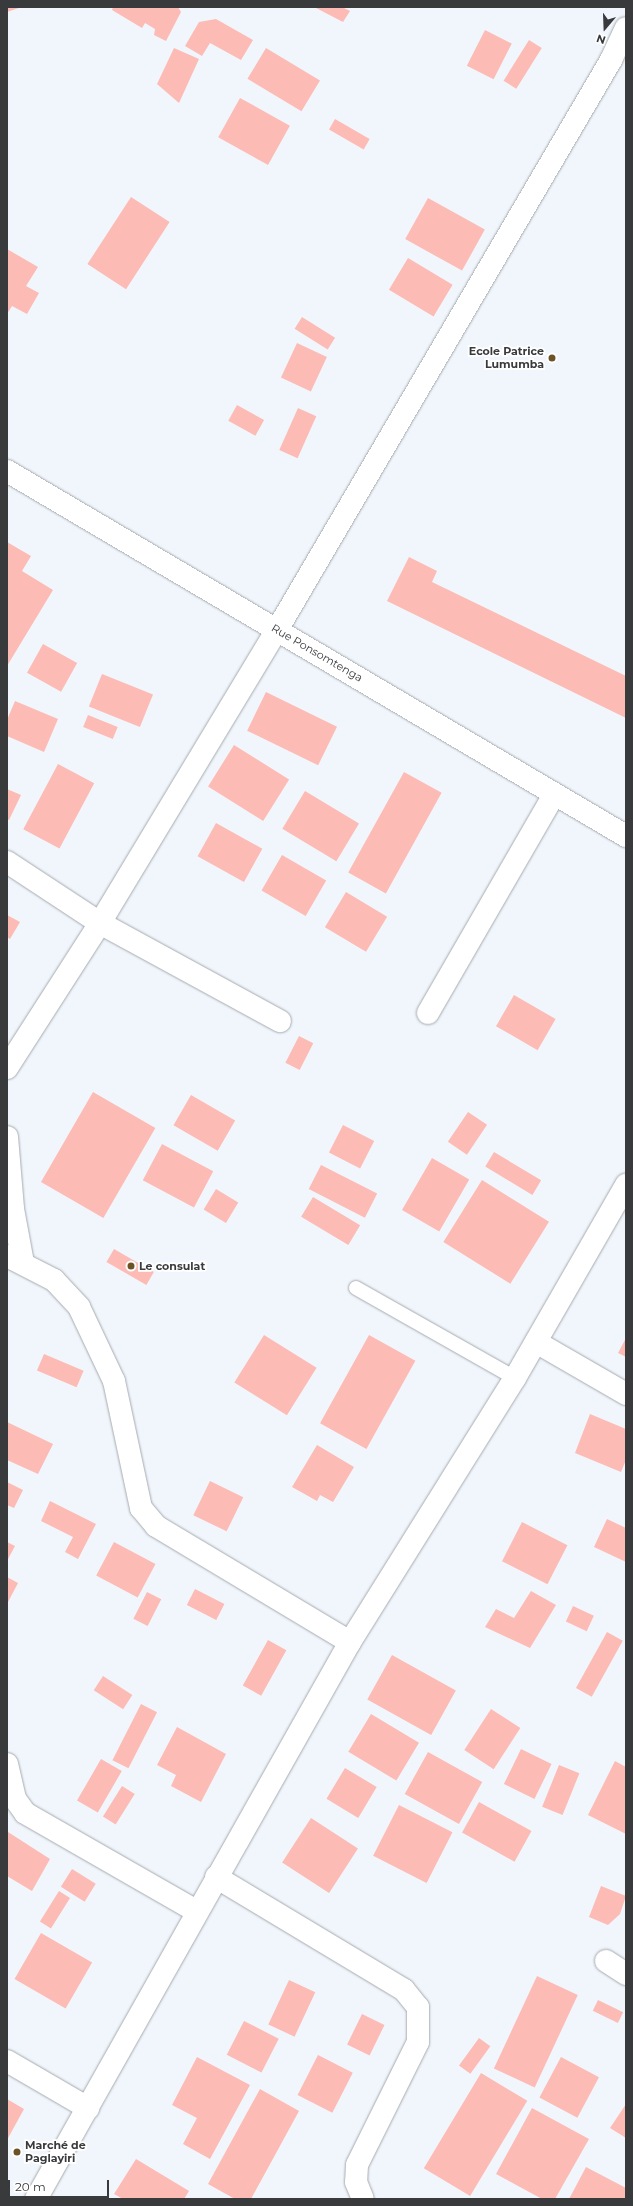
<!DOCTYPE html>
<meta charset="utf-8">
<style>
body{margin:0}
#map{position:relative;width:633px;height:2206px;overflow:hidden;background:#f1f6fc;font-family:Montserrat,sans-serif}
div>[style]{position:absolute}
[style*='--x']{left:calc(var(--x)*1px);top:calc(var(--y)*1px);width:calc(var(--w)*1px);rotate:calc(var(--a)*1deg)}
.building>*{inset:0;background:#fdbbb5;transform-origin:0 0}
.roads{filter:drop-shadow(0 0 1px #a5aaaf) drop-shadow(0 0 1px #a5aaaf)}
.lane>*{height:14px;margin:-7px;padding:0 7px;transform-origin:7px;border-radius:7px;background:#fff}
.street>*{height:22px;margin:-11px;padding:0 11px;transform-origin:11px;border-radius:11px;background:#fff}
.dots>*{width:11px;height:11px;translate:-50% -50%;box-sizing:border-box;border:2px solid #fff;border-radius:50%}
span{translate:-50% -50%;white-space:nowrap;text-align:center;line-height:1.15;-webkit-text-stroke:3.5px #fff;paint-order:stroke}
.poi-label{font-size:11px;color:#383a3c;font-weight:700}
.right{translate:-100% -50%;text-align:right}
.left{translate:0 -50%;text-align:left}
.street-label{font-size:11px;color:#383a3c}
.frame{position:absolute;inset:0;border:8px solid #383a3c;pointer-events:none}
.north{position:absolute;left:585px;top:8px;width:40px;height:40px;-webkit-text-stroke:3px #fff;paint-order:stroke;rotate:199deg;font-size:11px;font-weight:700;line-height:16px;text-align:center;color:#383a3c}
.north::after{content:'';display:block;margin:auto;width:14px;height:18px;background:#383a3c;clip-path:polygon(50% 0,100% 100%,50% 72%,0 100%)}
.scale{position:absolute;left:8px;top:2180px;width:101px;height:18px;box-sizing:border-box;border:2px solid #383a3c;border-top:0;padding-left:5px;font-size:12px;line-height:14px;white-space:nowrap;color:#383a3c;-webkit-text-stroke:3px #fff;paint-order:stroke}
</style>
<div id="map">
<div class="building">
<i style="clip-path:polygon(7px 7px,22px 7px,7px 12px)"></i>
<i style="clip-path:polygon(113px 7px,178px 7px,181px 12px,166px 41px,154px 35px,155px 29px,145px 23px,142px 28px,112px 10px)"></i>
<i style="clip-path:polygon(342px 7px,350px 11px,343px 22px,316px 8px)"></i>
<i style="clip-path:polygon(216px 19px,253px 40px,241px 60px,210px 43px,202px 56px,185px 46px,199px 22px)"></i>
<i style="left:485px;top:30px;width:30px;height:40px;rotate:27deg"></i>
<i style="left:529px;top:40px;width:15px;height:48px;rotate:32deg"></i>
<i style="clip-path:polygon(174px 48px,199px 59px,179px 103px,157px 84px)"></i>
<i style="left:266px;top:48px;width:63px;height:36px;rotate:31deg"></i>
<i style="left:240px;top:98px;width:57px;height:45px;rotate:29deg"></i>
<i style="left:335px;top:119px;width:40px;height:12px;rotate:30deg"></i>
<i style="left:131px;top:197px;width:46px;height:80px;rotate:33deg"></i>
<i style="left:428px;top:198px;width:65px;height:47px;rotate:29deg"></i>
<i style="clip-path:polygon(7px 249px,38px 267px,26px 286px,39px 293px,27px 314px,12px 306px,7px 314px)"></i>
<i style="left:408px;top:258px;width:52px;height:37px;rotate:31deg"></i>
<i style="left:302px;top:317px;width:39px;height:14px;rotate:32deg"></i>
<i style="left:297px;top:343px;width:33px;height:38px;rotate:25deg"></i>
<i style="left:237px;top:405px;width:31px;height:18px;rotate:29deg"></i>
<i style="left:298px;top:408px;width:20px;height:46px;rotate:24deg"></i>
<i style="clip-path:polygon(7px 542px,31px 556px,22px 571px,53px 590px,7px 666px)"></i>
<i style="clip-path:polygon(409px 557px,437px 571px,432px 582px,626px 676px,626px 718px,387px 601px)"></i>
<i style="left:43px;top:644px;width:39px;height:33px;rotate:29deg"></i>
<i style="left:102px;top:674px;width:55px;height:35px;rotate:22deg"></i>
<i style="left:266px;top:692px;width:79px;height:43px;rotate:26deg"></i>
<i style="clip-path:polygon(15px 701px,58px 719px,44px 752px,7px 736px,7px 720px)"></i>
<i style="left:88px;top:715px;width:32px;height:13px;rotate:22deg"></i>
<i style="left:234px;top:745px;width:65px;height:49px;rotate:32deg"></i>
<i style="left:58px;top:764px;width:41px;height:74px;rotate:28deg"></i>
<i style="left:404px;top:772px;width:43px;height:115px;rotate:29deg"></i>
<i style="clip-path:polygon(7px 789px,21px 795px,9px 820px,7px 819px)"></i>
<i style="left:305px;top:791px;width:63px;height:44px;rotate:31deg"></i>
<i style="left:216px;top:823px;width:53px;height:38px;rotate:29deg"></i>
<i style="left:282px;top:855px;width:51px;height:41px;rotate:30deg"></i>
<i style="left:346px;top:892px;width:48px;height:41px;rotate:31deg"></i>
<i style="clip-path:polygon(7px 915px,20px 922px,10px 939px,7px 937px)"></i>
<i style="left:514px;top:995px;width:48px;height:36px;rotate:30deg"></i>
<i style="left:299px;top:1036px;width:16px;height:30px;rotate:27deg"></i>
<i style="left:93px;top:1092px;width:72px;height:104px;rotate:30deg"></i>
<i style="left:191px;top:1095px;width:51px;height:35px;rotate:30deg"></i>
<i style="left:468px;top:1112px;width:23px;height:36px;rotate:34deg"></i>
<i style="left:343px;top:1125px;width:35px;height:31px;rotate:27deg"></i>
<i style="left:162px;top:1144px;width:58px;height:41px;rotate:28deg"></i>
<i style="left:494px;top:1152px;width:55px;height:17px;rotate:31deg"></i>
<i style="left:432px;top:1158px;width:43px;height:60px;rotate:30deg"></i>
<i style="left:321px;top:1165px;width:63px;height:27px;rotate:27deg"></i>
<i style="left:482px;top:1180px;width:79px;height:73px;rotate:32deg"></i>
<i style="left:216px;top:1189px;width:26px;height:24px;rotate:31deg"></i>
<i style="left:313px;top:1197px;width:55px;height:23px;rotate:31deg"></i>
<i style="left:114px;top:1249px;width:46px;height:15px;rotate:30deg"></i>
<i style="left:264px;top:1335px;width:62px;height:56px;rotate:32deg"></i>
<i style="left:369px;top:1335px;width:53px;height:101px;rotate:29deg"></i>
<i style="clip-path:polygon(626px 1338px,626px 1357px,618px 1353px)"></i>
<i style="left:44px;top:1354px;width:43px;height:18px;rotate:23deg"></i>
<i style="clip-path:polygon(590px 1414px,626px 1429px,626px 1460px,621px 1472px,575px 1453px)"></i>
<i style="clip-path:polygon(7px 1422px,53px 1444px,38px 1474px,7px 1460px)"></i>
<i style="clip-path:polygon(317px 1445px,354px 1467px,333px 1502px,320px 1495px,317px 1501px,292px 1487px)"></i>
<i style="left:210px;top:1481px;width:37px;height:38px;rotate:26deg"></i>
<i style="clip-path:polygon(7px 1482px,23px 1490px,14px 1508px,7px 1505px)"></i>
<i style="clip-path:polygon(50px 1501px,96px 1524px,78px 1559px,65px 1552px,73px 1537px,41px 1521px)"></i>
<i style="clip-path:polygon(607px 1519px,626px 1528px,626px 1562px,594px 1547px)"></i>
<i style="left:522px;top:1522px;width:51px;height:44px;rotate:27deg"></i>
<i style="clip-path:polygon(7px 1542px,15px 1546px,7px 1561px)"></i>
<i style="left:114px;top:1542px;width:47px;height:38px;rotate:28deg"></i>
<i style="clip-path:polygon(7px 1577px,18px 1583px,7px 1604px)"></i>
<i style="left:195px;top:1589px;width:33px;height:18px;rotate:27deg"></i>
<i style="clip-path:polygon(531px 1591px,556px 1605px,530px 1648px,485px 1627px,496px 1609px,514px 1618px)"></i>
<i style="left:147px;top:1592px;width:16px;height:30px;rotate:27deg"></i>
<i style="left:573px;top:1606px;width:23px;height:17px;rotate:25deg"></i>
<i style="left:607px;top:1632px;width:18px;height:64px;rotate:29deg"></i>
<i style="left:268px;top:1640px;width:21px;height:52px;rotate:29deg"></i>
<i style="left:392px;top:1655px;width:73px;height:51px;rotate:29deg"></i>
<i style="left:103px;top:1676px;width:35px;height:17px;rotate:33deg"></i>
<i style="left:141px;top:1704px;width:18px;height:63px;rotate:27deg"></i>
<i style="left:491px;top:1709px;width:35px;height:49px;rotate:33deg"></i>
<i style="left:371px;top:1714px;width:56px;height:44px;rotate:31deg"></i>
<i style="clip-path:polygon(177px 1727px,226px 1754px,201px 1802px,171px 1786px,176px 1775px,157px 1765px)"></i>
<i style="left:521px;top:1749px;width:34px;height:39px;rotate:26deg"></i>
<i style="left:428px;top:1752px;width:62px;height:48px;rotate:29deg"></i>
<i style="left:101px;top:1759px;width:24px;height:48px;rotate:30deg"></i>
<i style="clip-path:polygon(615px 1761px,626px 1767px,626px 1834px,588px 1815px)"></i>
<i style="left:559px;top:1765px;width:22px;height:45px;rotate:22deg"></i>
<i style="left:345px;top:1768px;width:37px;height:36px;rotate:31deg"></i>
<i style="left:122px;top:1786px;width:15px;height:36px;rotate:32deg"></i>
<i style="left:479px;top:1802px;width:60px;height:35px;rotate:29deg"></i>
<i style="left:399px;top:1805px;width:60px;height:57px;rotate:27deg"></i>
<i style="left:311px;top:1818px;width:56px;height:53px;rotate:33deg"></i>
<i style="clip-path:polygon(8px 1832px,50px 1859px,32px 1891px,7px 1876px)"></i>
<i style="left:72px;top:1869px;width:28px;height:21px;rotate:32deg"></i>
<i style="clip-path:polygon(601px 1886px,626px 1896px,620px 1914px,608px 1925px,589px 1917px)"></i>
<i style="left:59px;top:1891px;width:13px;height:36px;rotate:32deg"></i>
<i style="left:41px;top:1933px;width:59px;height:53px;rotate:30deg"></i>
<i style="left:537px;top:1976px;width:45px;height:102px;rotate:25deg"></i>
<i style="left:289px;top:1980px;width:29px;height:49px;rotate:25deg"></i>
<i style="left:598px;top:2000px;width:28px;height:12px;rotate:26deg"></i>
<i style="left:362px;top:2014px;width:25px;height:34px;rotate:26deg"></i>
<i style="left:244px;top:2021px;width:39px;height:38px;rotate:27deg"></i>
<i style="left:479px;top:2038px;width:14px;height:34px;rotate:36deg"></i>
<i style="left:318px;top:2055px;width:39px;height:45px;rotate:27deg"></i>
<i style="clip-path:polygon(197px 2057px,250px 2085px,210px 2159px,183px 2144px,197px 2118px,172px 2105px)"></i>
<i style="left:561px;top:2057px;width:43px;height:46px;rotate:28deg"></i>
<i style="left:481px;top:2073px;width:54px;height:111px;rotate:31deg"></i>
<i style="clip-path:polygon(260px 2089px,299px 2111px,251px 2199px,235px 2199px,208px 2184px)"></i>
<i style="clip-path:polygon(7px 2099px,24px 2109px,7px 2140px)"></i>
<i style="clip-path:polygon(626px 2104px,626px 2138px,610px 2128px)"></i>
<i style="clip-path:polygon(532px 2108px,589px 2139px,555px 2199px,542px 2199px,496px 2174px)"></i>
<i style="clip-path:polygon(136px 2159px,189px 2191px,184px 2199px,123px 2199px,114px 2194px)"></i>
<i style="clip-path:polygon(586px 2167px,626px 2188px,626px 2199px,569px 2199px)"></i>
</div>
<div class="roads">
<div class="lane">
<i style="--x:356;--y:1288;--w:183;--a:29.5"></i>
</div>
<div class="street">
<i style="--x:7;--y:471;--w:719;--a:30.53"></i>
<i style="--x:7;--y:862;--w:111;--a:33.3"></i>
<i style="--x:100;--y:923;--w:205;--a:28.6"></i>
<i style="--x:428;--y:1013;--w:252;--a:-60"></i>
<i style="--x:7;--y:1068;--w:172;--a:-57.3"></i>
<i style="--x:100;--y:923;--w:342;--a:-58.9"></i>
<i style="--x:277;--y:630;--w:661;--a:-59.63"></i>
<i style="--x:611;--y:60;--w:35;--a:-65"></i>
<i style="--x:7;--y:1137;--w:72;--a:85.2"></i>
<i style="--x:13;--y:1209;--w:55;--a:79.5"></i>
<i style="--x:7;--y:1256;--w:53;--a:27.1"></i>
<i style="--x:54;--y:1280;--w:37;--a:47"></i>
<i style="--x:79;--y:1307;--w:82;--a:64.7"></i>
<i style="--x:114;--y:1381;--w:130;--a:78"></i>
<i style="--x:141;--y:1508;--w:23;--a:50"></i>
<i style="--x:156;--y:1526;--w:226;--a:30.9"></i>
<i style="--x:536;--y:1342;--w:104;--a:30"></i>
<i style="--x:7;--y:1764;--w:36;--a:77"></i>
<i style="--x:15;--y:1799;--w:17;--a:54"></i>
<i style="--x:25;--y:1813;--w:197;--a:29.8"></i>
<i style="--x:216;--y:1877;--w:219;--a:31"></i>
<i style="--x:404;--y:1990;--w:22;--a:51"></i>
<i style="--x:418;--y:2007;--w:35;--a:90"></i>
<i style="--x:418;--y:2042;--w:137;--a:116.4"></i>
<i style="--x:357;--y:2165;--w:17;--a:93"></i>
<i style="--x:356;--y:2182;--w:18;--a:68"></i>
<i style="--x:606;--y:1961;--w:24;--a:33"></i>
<i style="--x:7;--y:2061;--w:94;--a:30.1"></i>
<i style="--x:36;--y:2199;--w:639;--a:-60.59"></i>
<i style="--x:350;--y:1642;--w:311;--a:-58"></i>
<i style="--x:515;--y:1378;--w:223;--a:-60.1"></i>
</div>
</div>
<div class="dots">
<i style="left:552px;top:358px;background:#6c5224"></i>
<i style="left:131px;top:1266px;background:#6c5224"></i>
<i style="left:17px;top:2152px;background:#6c5224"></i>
</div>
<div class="poi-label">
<span class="right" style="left:544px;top:358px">Ecole Patrice<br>Lumumba</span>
<span class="left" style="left:139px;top:1266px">Le consulat</span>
<span class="left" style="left:25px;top:2152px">Marché de<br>Paglayiri</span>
</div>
<div class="street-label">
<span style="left:317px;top:653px;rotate:30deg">Rue Ponsomtenga</span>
</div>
<div class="frame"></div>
<div class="north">N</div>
<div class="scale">20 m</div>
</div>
